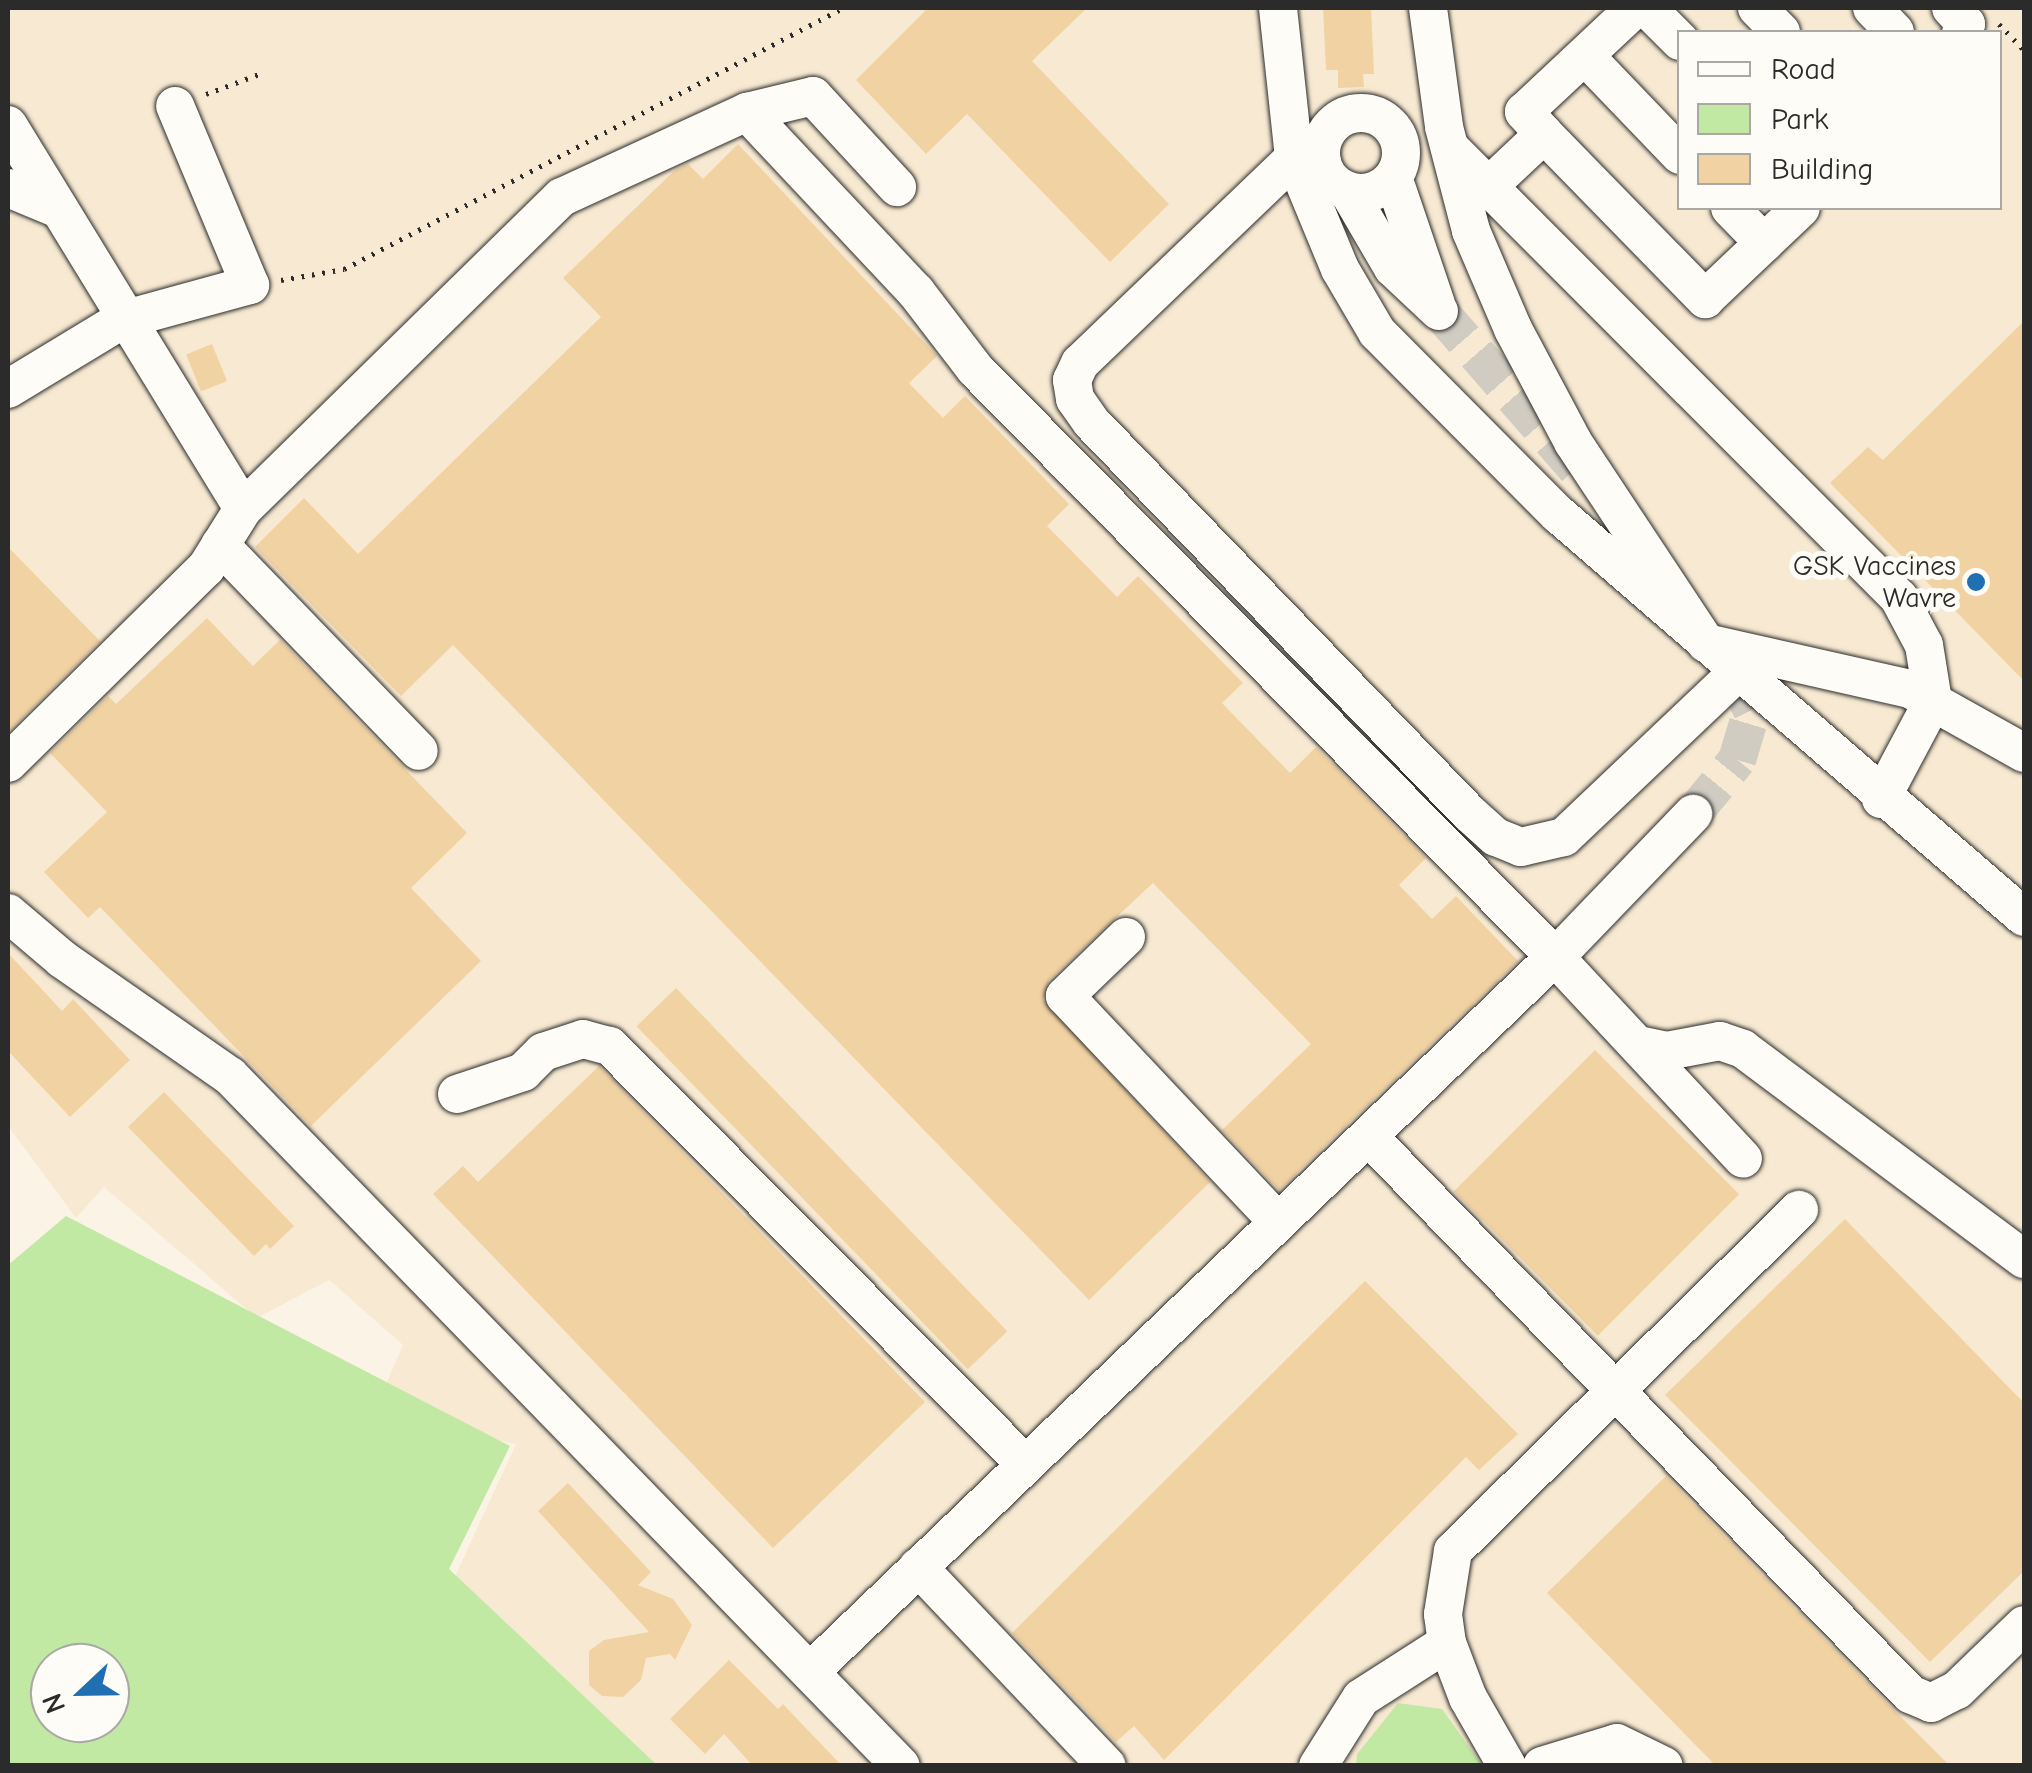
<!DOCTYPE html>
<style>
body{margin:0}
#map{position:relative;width:2032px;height:1773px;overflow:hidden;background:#fbf4e6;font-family:"Comic Neue",sans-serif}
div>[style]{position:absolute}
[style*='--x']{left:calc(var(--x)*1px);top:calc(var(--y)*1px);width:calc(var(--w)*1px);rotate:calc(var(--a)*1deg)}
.built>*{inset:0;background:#f8ead2}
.green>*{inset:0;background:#c2e9a4}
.building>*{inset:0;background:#f1d2a3;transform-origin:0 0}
.minor-tunnel>*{height:38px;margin-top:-19px;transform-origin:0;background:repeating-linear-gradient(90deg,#d1ccc1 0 38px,transparent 0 57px)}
.path>*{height:5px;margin-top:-2.5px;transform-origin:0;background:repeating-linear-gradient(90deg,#2b2b2b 0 2.5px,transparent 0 10.5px)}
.roads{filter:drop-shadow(0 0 2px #2b2b2b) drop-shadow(0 0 2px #2b2b2b)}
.minor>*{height:38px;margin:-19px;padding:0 19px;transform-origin:19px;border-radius:19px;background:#fdfcf7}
.minor>.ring{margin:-19px;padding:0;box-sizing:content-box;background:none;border:38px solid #fdfcf7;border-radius:50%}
.dots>*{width:28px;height:28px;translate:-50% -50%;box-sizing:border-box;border:5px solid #fdfcf7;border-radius:50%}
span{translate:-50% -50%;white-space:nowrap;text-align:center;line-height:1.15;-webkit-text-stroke:10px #fdfcf7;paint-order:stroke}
.poi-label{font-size:28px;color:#2b2b2b}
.right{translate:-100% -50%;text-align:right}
.frame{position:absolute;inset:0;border:10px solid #2b2b2b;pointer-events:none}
.legend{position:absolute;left:1677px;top:30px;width:325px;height:180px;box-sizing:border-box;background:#fdfcf7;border:2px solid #a9a8a5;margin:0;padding:12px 18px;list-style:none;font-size:30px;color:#2b2b2b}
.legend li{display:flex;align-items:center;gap:20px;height:50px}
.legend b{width:50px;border:2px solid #a9a8a5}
.north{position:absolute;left:30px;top:1643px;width:100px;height:100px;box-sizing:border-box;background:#fdfcf7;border:2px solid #a9a8a5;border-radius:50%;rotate:248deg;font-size:28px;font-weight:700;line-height:40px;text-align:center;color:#2b2b2b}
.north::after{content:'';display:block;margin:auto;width:35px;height:45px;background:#1f6fb2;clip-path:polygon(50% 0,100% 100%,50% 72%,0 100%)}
</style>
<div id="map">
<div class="built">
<i style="clip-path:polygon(evenodd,8px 8px,2024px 8px,2024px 1765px,649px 1765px,450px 1587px,516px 1444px,373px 1414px,403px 1345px,329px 1280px,257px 1318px,104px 1187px,76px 1218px,8px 1126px,8px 8px,1680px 32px,2000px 32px,2000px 208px,1680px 208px,1680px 32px)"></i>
</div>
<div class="green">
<i style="clip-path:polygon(evenodd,66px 1216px,510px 1446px,449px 1569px,657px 1765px,8px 1765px,8px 1265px,66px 1216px,50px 1663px,110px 1663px,110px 1723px,50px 1723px,50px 1663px)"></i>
<i style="clip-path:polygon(1398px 1703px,1442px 1709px,1482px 1765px,1356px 1765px,1357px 1754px)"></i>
</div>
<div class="building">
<i style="clip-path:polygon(928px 8px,1087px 8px,1032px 61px,1169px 204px,1110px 262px,967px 114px,926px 154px,856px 80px)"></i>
<i style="clip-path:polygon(1323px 8px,1371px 8px,1374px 74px,1363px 74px,1364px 87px,1338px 88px,1338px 70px,1326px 70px)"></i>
<i style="clip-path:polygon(738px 144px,937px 356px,909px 383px,943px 418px,965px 396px,1069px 504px,1047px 526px,1117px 597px,1138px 576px,1243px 683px,1222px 703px,1290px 773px,1316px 747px,1426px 858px,1399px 885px,1432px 919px,1456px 896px,1518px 961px,1279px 1190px,1222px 1130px,1311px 1044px,1153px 883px,1049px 980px,1043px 1000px,1210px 1182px,1089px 1300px,453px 645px,401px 696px,255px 547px,304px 498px,358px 554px,601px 317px,563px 278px,675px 170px,688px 164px,703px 179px)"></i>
<i style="clip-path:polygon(2024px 321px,2024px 681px,1830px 483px,1868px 447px,1883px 460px)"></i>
<i style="left:212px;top:344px;width:40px;height:28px;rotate:68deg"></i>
<i style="clip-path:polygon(8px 547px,100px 641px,8px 732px)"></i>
<i style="clip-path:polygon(207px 618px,253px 666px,280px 640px,467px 833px,411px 888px,481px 961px,311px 1126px,100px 907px,88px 918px,44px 872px,107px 812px,50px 753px,108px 696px,116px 704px)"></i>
<i style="clip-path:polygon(8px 953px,62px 1011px,73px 999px,130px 1060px,70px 1117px,8px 1051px)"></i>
<i style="left:676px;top:988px;width:477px;height:55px;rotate:46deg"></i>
<i style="left:1595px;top:1050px;width:204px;height:200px;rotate:45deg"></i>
<i style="clip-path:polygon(599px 1066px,925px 1402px,773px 1548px,433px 1194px,463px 1166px,478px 1182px)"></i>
<i style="clip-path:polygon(164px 1092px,294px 1226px,270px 1249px,266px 1244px,254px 1256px,128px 1127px)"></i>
<i style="clip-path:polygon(1845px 1219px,2024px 1403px,2024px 1571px,1930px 1662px,1665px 1395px)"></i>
<i style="clip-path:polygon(1365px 1281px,1518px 1434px,1479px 1470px,1466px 1457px,1164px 1760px,1134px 1726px,1116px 1742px,1012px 1633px)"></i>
<i style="clip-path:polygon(1666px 1476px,1894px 1710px,1950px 1766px,1716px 1766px,1547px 1593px)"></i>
<i style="clip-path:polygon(568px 1483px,651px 1572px,638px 1585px,673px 1599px,692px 1625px,675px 1660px,670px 1654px,646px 1658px,641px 1680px,623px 1697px,602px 1696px,589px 1685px,589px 1651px,604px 1640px,649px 1632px,538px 1511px)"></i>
<i style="clip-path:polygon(729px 1660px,778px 1709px,783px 1704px,842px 1766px,753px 1766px,724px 1734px,705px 1754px,670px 1719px)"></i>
</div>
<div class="minor-tunnel">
<i style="--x:1439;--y:311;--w:218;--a:48.9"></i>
<i style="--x:1693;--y:814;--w:70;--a:-50.8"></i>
<i style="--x:1737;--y:760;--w:52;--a:-73.3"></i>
<i style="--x:1752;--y:710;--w:56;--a:-116.6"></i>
</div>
<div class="path">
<i style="--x:1999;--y:24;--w:36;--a:46"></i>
<i style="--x:206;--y:94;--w:60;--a:-20.6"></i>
<i style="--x:281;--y:280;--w:64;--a:-9.9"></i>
<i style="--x:344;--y:269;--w:563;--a:-27.61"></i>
</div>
<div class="roads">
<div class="minor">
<i style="--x:1278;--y:8;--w:151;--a:83.9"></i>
<i style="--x:1294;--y:158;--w:120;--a:67.5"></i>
<i style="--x:1340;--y:269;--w:73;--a:59.6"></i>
<i style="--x:1377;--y:332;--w:257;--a:45.2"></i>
<i style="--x:1558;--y:514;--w:616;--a:40.85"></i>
<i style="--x:1428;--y:8;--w:120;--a:82.3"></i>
<i style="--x:1444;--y:127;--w:107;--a:75.4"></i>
<i style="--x:1471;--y:231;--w:107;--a:66.8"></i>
<i style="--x:1513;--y:329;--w:128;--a:62"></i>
<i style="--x:1573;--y:442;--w:241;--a:56.5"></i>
<i style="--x:1706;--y:643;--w:209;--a:12.7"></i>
<i style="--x:1910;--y:689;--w:131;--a:29.3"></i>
<i style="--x:1647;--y:8;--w:47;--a:45"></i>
<i style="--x:1757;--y:8;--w:34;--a:45"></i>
<i style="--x:1872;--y:8;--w:33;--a:46"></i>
<i style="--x:1951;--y:8;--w:22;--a:47"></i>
<i style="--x:1966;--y:24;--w:9;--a:122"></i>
<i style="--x:1585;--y:56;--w:137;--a:46.2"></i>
<i style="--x:747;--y:112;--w:247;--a:46.8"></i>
<i style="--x:916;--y:292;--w:97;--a:52.5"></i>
<i style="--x:975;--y:369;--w:825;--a:45.39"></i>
<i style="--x:1554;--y:956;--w:277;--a:47"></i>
<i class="ring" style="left:1321px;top:113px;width:42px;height:42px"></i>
<i style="--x:8;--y:125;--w:450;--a:58.5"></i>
<i style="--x:1544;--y:134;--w:30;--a:-132"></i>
<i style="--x:1524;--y:112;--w:152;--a:-43.1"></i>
<i style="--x:1450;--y:148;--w:636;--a:45.06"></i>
<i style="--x:1899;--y:598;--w:53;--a:62"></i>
<i style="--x:1924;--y:645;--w:57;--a:80.9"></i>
<i style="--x:1933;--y:701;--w:111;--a:118"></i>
<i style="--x:1322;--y:162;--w:28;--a:-172"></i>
<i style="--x:1294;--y:158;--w:296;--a:136.2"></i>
<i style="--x:1080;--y:363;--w:19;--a:115"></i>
<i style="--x:1072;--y:380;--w:19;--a:81"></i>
<i style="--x:1075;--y:399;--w:28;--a:55"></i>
<i style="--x:1091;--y:422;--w:544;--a:45.97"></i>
<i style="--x:1469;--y:813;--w:36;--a:42"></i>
<i style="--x:1496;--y:837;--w:27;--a:22"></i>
<i style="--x:1521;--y:847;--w:44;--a:-13.1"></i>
<i style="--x:1564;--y:837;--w:241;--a:-43.5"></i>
<i style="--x:1393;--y:177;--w:134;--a:71.3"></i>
<i style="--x:1491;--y:184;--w:73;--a:-43.3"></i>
<i style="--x:1544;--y:134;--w:231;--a:45.7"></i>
<i style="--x:1705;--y:299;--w:132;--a:-43.5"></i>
<i style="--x:8;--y:188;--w:52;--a:22.6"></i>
<i style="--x:1348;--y:191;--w:89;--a:59.7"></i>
<i style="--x:1393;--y:268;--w:63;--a:43.1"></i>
<i style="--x:1730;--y:208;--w:49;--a:45.8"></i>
<i style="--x:8;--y:389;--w:133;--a:-31.2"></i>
<i style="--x:122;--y:320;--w:133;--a:-15.3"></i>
<i style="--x:250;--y:285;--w:194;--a:-112.7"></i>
<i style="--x:220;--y:545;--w:286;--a:46"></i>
<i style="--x:8;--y:763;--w:278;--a:-44.6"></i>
<i style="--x:206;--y:568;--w:70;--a:-57.9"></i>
<i style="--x:243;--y:509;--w:446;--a:-44.4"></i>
<i style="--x:562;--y:197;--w:204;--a:-24.7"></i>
<i style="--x:747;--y:112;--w:68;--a:-13.6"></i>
<i style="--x:813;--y:96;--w:124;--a:47.3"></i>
<i style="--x:8;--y:913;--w:71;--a:40.4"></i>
<i style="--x:62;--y:959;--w:205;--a:34.9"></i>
<i style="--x:230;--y:1076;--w:962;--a:45.8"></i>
<i style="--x:1126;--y:937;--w:85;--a:136"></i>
<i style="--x:1065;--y:996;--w:311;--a:46.7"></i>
<i style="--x:1639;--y:1045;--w:29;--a:12"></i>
<i style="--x:1667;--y:1051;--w:54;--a:-10.7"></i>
<i style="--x:1720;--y:1041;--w:24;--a:19"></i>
<i style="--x:1743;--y:1049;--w:351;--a:36.8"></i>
<i style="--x:457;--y:1094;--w:70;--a:-18.4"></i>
<i style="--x:523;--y:1072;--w:28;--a:-45"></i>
<i style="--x:543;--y:1052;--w:42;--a:-18"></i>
<i style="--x:583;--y:1039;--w:28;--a:15"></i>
<i style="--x:610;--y:1046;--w:589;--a:45.21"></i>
<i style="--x:1368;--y:1136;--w:778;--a:45.83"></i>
<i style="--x:1910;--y:1694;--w:23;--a:23"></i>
<i style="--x:1931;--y:1703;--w:29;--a:-27"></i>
<i style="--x:1957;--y:1690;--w:93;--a:-44.1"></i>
<i style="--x:918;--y:1567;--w:274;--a:46.5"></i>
<i style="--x:811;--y:1671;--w:1045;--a:-43.84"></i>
<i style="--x:1565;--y:947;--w:185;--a:-46.1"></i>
<i style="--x:1318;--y:1766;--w:80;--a:-57.7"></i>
<i style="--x:1361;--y:1698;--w:102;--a:-32.6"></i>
<i style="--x:1507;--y:1766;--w:78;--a:-119.8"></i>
<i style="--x:1468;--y:1698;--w:59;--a:-110.9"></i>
<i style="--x:1447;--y:1643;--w:29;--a:-98"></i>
<i style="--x:1443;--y:1614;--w:64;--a:-81"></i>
<i style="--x:1453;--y:1551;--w:486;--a:-44.6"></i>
<i style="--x:1542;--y:1766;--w:78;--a:-17"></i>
<i style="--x:1617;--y:1743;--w:52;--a:26.1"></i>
</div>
</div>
<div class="dots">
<i style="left:1976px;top:582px;background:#1f6fb2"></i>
</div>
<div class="poi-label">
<span class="right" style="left:1956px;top:582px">GSK Vaccines<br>Wavre</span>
</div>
<div class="frame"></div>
<ul class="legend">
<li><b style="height:12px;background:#fdfcf7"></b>Road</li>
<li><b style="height:28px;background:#c2e9a4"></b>Park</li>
<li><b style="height:28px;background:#f1d2a3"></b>Building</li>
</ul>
<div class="north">N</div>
</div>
